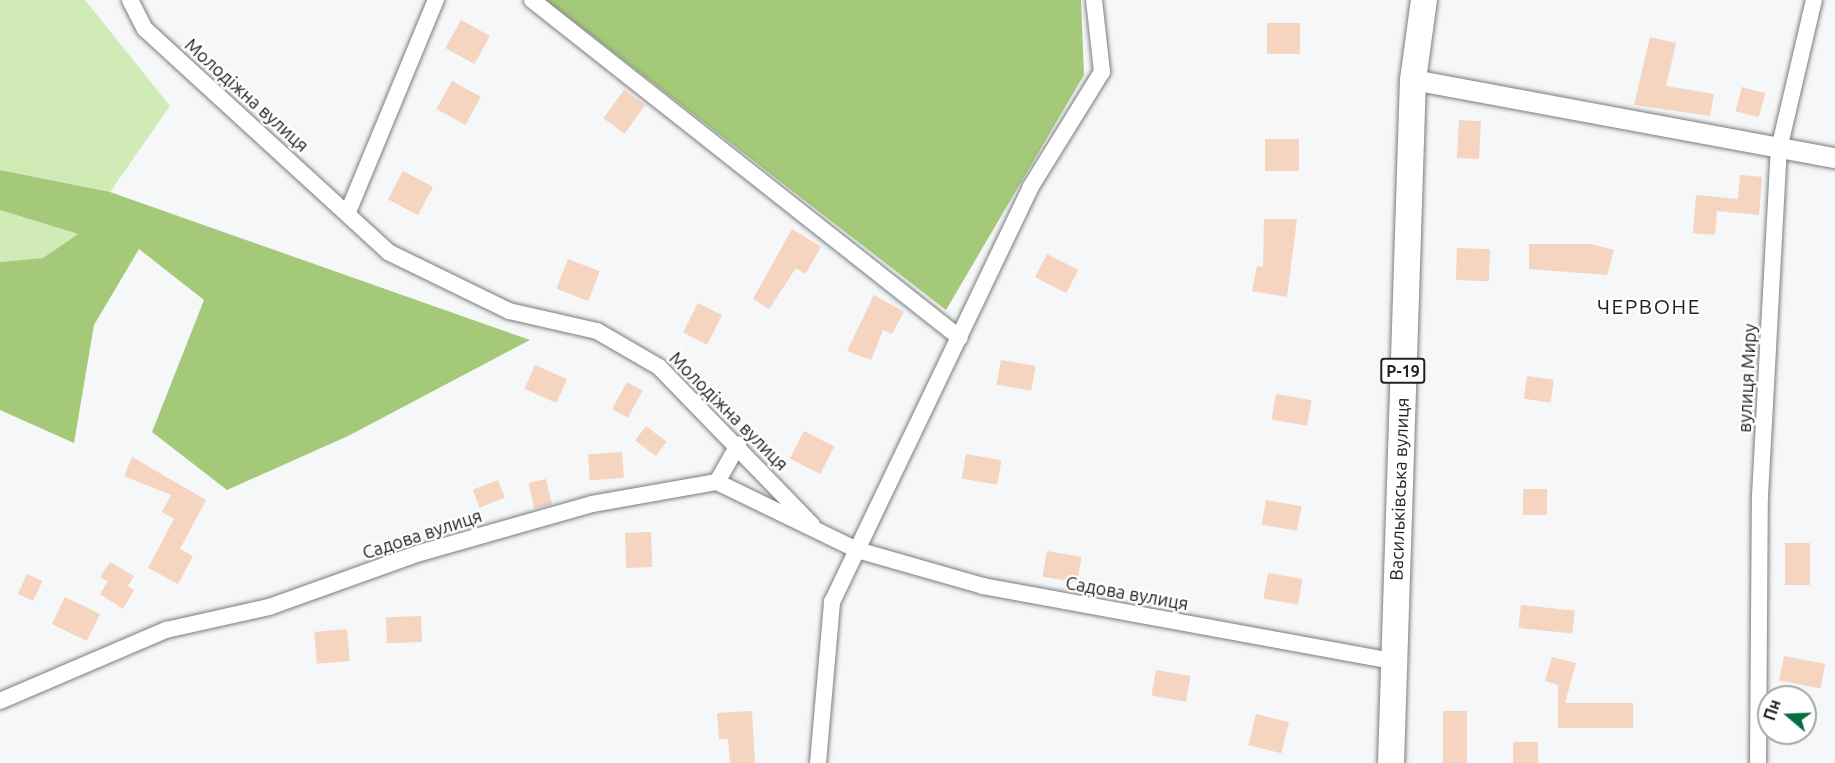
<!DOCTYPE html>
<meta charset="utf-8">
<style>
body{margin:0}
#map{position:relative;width:1835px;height:763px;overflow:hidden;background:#f5f7f8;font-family:Ubuntu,sans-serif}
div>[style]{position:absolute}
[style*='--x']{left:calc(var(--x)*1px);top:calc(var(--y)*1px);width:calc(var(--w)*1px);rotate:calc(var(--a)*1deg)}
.green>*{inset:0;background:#d1ebb6}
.forest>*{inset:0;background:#a4ca79}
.building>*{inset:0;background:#f5d4c0;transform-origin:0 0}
.roads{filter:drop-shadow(0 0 2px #7b7c7d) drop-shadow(0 0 2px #7b7c7d)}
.minor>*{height:16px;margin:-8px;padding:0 8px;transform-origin:8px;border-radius:8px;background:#fff}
.tertiary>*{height:20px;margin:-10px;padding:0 10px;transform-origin:10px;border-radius:10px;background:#fff}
.primary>*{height:26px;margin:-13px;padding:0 13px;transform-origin:13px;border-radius:13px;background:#fff}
span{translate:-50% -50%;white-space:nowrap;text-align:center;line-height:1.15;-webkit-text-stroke:4.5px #fff;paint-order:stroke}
.shield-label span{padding:2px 4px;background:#fff;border:2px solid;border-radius:4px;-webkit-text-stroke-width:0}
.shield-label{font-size:16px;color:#202121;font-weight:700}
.street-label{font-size:18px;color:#202121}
.quarter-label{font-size:21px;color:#202121;letter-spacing:1.5px}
.north{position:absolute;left:1757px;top:685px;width:60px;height:60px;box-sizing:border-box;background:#fff;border:2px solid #a6a6a6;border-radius:50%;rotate:289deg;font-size:16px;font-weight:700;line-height:24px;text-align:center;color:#202121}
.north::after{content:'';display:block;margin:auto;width:21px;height:27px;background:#076d43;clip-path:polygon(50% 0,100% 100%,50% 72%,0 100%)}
</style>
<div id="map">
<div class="green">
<i style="clip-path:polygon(0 0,85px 0,170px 106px,110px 192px,0 170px)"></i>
<i style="clip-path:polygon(0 210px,78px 234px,43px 258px,0 262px)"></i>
</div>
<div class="forest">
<i style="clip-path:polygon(546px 0,1081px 0,1084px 75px,946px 310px)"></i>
<i style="clip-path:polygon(0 170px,110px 192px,530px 340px,348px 436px,227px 490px,152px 432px,204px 300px,139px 249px,94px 325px,74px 443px,0 410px,0 262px,43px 258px,78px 234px,0 210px)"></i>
</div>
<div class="building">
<i style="left:461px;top:20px;width:33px;height:32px;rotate:29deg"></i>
<i style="left:1267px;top:23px;width:33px;height:31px"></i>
<i style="clip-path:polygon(1650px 37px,1676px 43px,1666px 86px,1714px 94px,1710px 116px,1634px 105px)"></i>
<i style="left:452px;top:81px;width:33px;height:32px;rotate:29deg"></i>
<i style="left:1742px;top:87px;width:24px;height:25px;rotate:15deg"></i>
<i style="left:624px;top:90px;width:26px;height:35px;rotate:36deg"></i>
<i style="left:1459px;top:120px;width:22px;height:38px;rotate:3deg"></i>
<i style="left:1265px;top:139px;width:34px;height:32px"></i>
<i style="left:403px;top:171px;width:34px;height:32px;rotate:28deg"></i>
<i style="clip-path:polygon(1740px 175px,1762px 177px,1759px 215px,1717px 211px,1715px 235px,1693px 233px,1696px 195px,1738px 199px)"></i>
<i style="clip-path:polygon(1264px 219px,1297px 219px,1287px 297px,1252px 291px,1257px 266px,1263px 267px)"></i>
<i style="clip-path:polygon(792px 229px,821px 247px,805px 274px,796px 268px,769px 309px,753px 299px)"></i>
<i style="clip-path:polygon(1529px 244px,1591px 244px,1614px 250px,1607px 275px,1529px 269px)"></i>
<i style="left:1457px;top:248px;width:33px;height:32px;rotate:2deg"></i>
<i style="left:1047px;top:254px;width:35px;height:26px;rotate:27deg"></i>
<i style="left:568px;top:259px;width:34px;height:32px;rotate:21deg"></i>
<i style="clip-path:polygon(874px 295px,904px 312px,892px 334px,883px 330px,871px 360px,847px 351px)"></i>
<i style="left:698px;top:303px;width:27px;height:33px;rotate:27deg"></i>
<i style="left:1001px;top:360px;width:35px;height:25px;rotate:10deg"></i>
<i style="left:535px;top:365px;width:35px;height:26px;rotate:24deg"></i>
<i style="left:1527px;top:376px;width:27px;height:23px;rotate:8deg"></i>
<i style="left:627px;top:382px;width:18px;height:31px;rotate:29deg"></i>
<i style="left:1276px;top:394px;width:36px;height:26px;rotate:10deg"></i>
<i style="left:646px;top:426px;width:26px;height:18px;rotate:37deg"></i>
<i style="left:804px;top:431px;width:34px;height:31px;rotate:27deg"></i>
<i style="left:622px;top:452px;width:26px;height:34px;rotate:86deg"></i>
<i style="left:966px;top:454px;width:36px;height:25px;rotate:10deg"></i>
<i style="clip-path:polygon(132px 457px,206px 500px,180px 549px,193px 556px,178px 584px,148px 568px,174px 519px,162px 512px,171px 495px,124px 476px)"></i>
<i style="left:546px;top:479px;width:26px;height:18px;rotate:77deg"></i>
<i style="left:498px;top:480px;width:19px;height:27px;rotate:69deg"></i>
<i style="left:1523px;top:489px;width:24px;height:26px"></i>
<i style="left:1266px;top:500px;width:36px;height:25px;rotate:10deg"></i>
<i style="left:651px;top:532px;width:35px;height:26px;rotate:88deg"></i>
<i style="left:1785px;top:543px;width:25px;height:42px"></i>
<i style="left:1047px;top:551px;width:35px;height:26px;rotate:10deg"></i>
<i style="clip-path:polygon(110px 562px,134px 576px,128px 586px,134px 590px,123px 609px,100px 594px,108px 581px,100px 577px)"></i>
<i style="left:1268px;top:573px;width:35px;height:26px;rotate:10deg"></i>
<i style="left:27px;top:574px;width:17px;height:22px;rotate:25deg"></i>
<i style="left:65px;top:597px;width:39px;height:30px;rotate:26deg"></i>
<i style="left:1521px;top:605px;width:54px;height:23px;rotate:6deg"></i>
<i style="left:421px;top:616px;width:26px;height:35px;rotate:88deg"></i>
<i style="left:347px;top:629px;width:32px;height:33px;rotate:85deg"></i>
<i style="left:1784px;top:656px;width:42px;height:25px;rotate:11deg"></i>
<i style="clip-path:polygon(1552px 657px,1576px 663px,1565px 703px,1633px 703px,1633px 728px,1558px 728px,1558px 685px,1545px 681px)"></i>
<i style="left:1156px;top:670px;width:35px;height:26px;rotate:10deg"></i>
<i style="clip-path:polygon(752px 711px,755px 763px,730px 763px,728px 739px,719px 739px,717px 713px)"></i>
<i style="left:1443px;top:711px;width:24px;height:52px"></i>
<i style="left:1256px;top:714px;width:34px;height:32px;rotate:14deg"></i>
<i style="left:1513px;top:742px;width:25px;height:21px"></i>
</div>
<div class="roads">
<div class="minor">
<i style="--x:130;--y:0;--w:33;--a:63"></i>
<i style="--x:145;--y:29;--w:330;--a:42.5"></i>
<i style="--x:388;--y:252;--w:135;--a:26"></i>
<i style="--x:509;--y:311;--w:90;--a:12.8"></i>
<i style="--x:597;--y:331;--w:72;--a:30.1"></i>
<i style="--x:659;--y:367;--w:220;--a:45.9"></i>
<i style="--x:532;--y:0;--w:545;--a:38.3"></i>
<i style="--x:348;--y:212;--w:230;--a:-67.5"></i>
<i style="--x:717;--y:482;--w:43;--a:-60.4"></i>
<i style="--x:0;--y:701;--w:181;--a:-23.2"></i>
<i style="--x:166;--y:630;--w:106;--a:-12.6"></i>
<i style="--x:269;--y:607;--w:160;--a:-19.7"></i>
<i style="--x:420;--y:553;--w:179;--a:-15.9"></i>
<i style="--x:592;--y:504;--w:127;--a:-10"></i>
<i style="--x:717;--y:482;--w:156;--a:25.9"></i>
<i style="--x:857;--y:550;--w:131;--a:15.9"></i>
<i style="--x:983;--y:586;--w:417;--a:10.4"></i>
<i style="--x:818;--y:763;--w:162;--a:-85"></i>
<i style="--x:832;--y:602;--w:459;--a:-64.4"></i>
<i style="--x:1030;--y:188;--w:137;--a:-58.2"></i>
<i style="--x:1102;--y:72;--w:72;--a:-96.3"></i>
<i style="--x:1758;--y:763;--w:267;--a:-89.6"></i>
<i style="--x:1760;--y:496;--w:348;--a:-86.9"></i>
<i style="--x:1779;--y:149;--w:153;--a:-76.8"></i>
</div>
<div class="tertiary">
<i style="--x:1413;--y:80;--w:429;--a:10.5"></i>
</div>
<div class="primary">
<i style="--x:1391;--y:763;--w:683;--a:-88.16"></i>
<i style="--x:1413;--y:80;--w:81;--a:-82.2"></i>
</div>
</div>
<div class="shield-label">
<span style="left:1403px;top:371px">Р-19</span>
</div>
<div class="street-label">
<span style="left:247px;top:95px;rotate:42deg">Молодіжна вулиця</span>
<span style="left:1747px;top:378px;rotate:-87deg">вулиця Миру</span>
<span style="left:729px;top:411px;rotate:45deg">Молодіжна вулиця</span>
<span style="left:1399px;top:489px;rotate:-88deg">Васильківська вулиця</span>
<span style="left:422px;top:534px;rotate:-18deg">Садова вулиця</span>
<span style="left:1127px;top:593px;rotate:10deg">Садова вулиця</span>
</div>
<div class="quarter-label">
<span style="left:1649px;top:306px">ЧЕРВОНЕ</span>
</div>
<div class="north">Пн</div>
</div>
